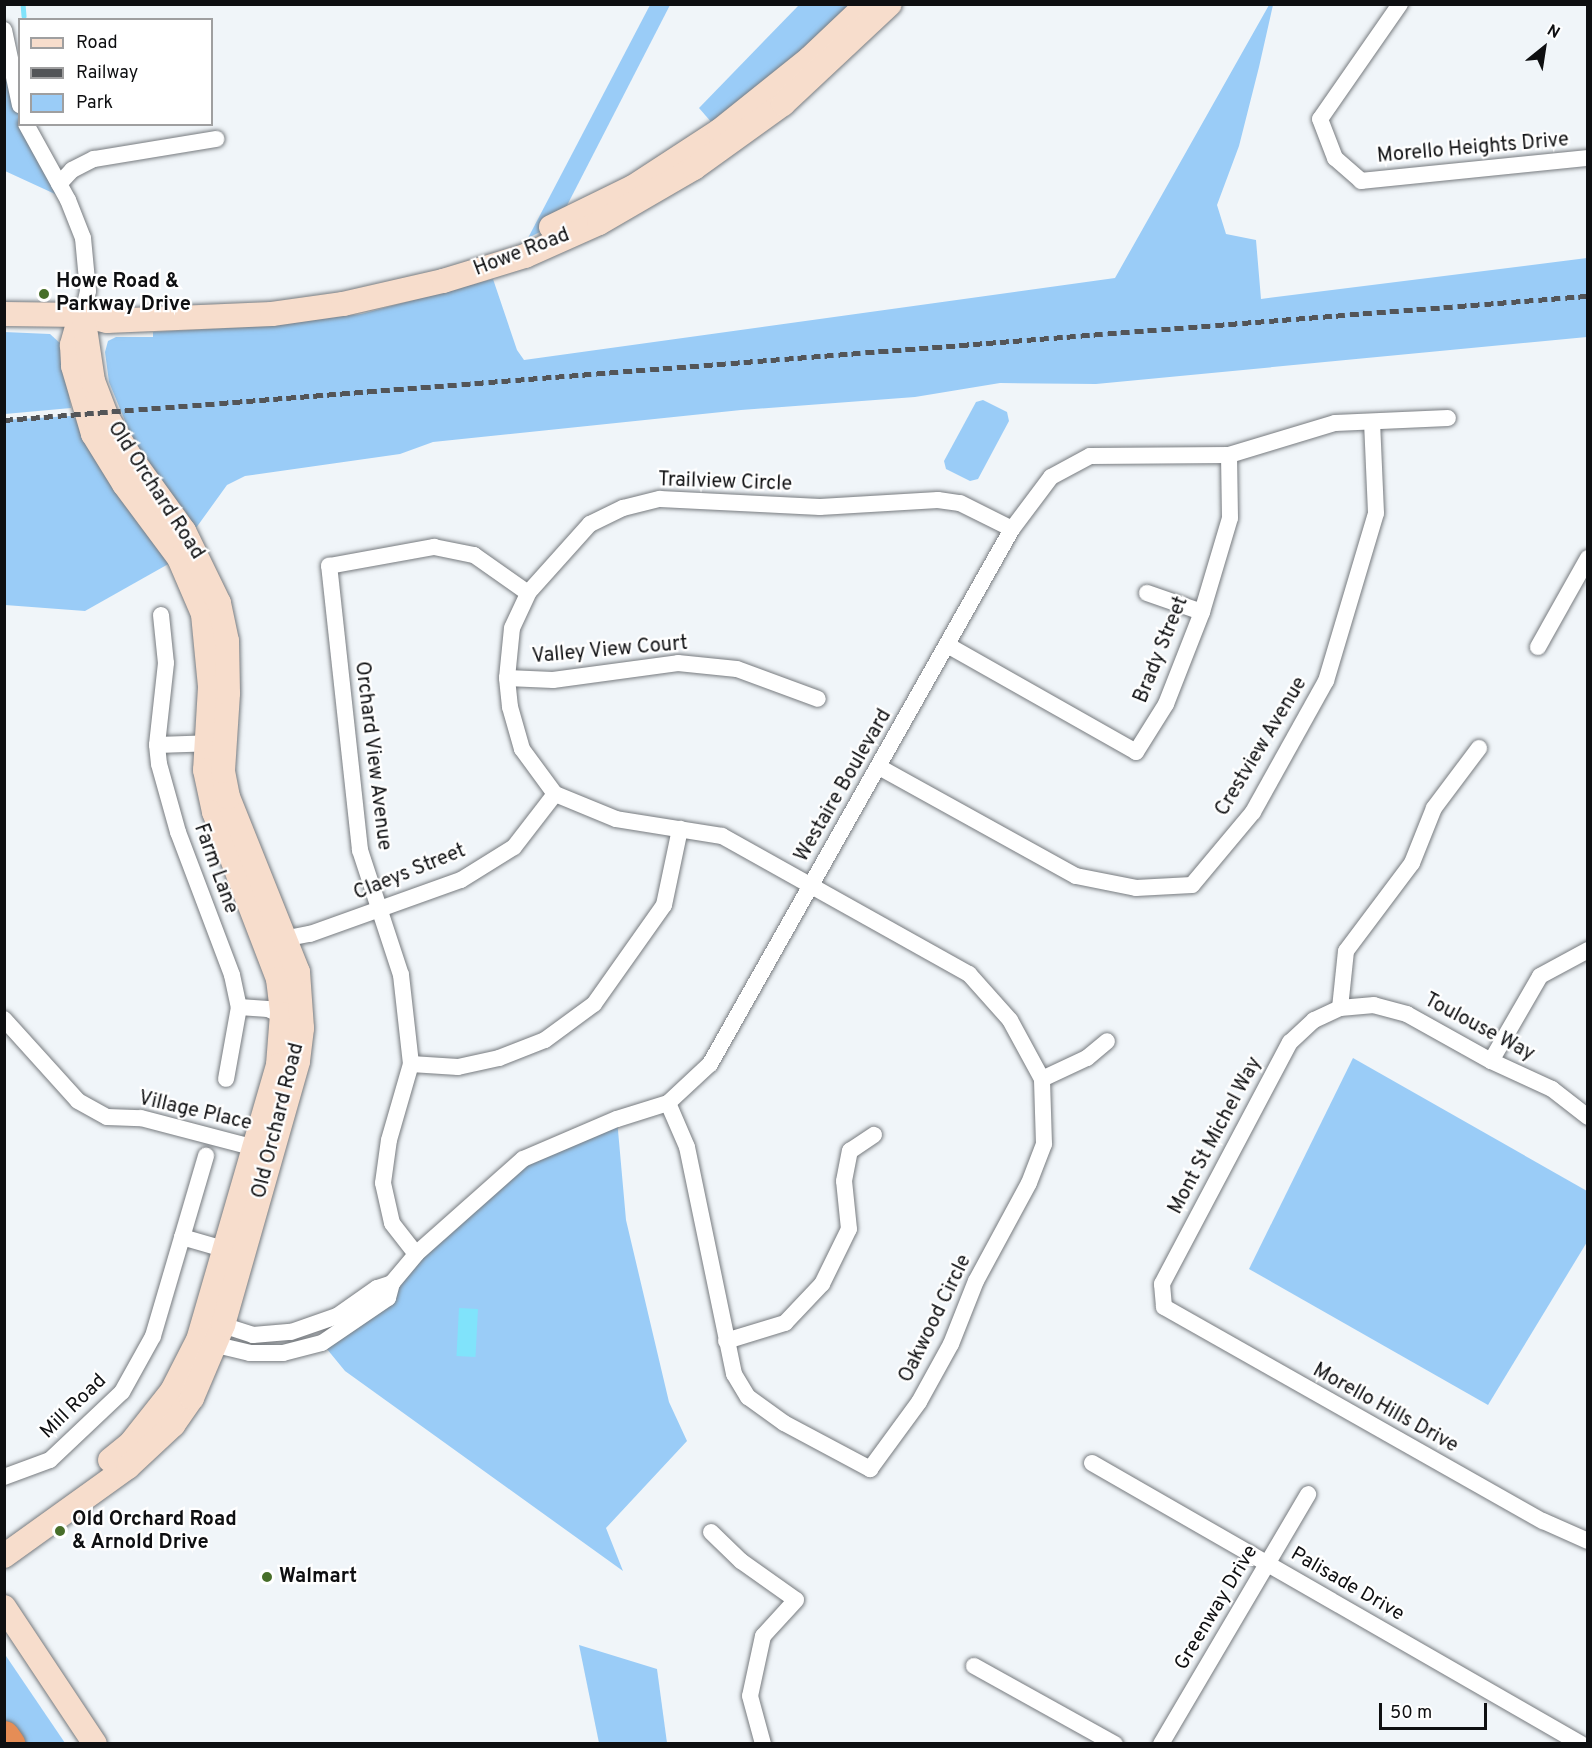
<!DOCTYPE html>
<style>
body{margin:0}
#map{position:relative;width:1592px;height:1748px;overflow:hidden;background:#f0f5f9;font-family:Overpass,sans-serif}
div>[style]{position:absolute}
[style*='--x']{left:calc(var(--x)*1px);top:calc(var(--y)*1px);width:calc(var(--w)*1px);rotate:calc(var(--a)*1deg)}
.green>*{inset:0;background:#9accf7}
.water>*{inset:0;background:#80e3fb;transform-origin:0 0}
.stream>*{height:4.5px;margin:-2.25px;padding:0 2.25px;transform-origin:2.25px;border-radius:2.25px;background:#80e3fb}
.roads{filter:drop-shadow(0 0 2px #777b7f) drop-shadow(0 0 2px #777b7f)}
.street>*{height:16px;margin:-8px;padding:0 8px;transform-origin:8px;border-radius:8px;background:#fff}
.secondary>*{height:24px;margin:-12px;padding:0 12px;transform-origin:12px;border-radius:12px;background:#f7ddcc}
.highway>*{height:32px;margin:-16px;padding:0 16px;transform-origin:16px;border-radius:16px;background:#e58d56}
.rail>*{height:4.5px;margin-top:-2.25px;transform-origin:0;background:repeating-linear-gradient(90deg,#535558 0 9px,transparent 0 13.5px)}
.dots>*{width:16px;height:16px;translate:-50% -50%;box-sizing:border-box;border:3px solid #fff;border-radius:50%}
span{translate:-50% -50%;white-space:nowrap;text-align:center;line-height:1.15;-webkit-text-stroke:4.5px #fff;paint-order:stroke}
.street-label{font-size:20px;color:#0e0f11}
.poi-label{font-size:20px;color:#0e0f11;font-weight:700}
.left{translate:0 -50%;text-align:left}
.frame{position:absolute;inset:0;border:6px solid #0e0f11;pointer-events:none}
.legend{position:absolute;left:18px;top:18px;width:195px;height:108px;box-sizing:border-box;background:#fff;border:2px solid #9f9fa0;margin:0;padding:8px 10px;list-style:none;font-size:18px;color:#0e0f11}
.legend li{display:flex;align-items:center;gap:12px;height:30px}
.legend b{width:30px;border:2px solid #9f9fa0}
.north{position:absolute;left:1514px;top:18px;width:60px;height:60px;-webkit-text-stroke:4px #fff;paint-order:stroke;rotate:30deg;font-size:16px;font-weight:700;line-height:24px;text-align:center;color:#0e0f11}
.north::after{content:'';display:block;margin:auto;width:21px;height:27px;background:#0e0f11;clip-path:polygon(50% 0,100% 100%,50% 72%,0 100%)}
.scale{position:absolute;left:1379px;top:1703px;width:108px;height:27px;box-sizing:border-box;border:3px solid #0e0f11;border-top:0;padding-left:8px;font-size:18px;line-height:21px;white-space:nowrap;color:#0e0f11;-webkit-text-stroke:4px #fff;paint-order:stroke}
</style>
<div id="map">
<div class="green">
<i style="clip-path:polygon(650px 5px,670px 5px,558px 223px,528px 238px)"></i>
<i style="clip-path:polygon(799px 5px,867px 5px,719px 131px,699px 108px)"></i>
<i style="clip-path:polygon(1269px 5px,1273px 5px,1259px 67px,1239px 146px,1217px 205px,1226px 234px,1256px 240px,1261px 299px,1587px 258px,1587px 337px,1096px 384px,1000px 383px,915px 397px,741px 410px,433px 442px,400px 454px,245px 476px,227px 485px,196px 528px,135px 445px,109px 382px,105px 352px,108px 341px,116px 337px,153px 337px,153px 332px,264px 326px,361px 314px,493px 279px,517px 350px,524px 360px,1115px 278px)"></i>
<i style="clip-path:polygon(4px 29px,20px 124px,68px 200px,5px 171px)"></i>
<i style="clip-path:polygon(4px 332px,50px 334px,61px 344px,71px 408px,5px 414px)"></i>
<i style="clip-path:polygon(983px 400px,1007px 412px,1009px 421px,978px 479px,970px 481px,946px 469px,944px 461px,976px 402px)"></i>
<i style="clip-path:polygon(86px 415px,179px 558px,85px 611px,5px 605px,4px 420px)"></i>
<i style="clip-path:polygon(1353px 1058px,1587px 1191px,1587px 1242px,1488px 1405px,1249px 1269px)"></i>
<i style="clip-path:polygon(617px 1119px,626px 1220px,669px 1402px,687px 1441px,606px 1528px,623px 1571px,345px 1371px,322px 1343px,523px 1159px)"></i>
<i style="clip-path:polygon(579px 1645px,657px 1669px,667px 1743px,599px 1743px)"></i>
<i style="clip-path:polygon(4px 1653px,65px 1743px,9px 1743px,4px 1737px)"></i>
</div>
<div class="water">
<i style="left:459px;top:1308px;width:19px;height:48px;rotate:3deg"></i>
</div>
<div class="stream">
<i style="--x:23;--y:4;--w:12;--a:85"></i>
</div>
<div class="roads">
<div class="street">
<i style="--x:1400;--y:4;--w:140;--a:124.8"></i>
<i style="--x:1320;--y:119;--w:42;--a:69"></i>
<i style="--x:1335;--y:158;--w:35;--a:41"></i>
<i style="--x:1361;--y:181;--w:228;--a:-5.8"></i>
<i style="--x:4;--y:30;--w:77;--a:78"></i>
<i style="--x:26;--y:124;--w:87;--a:61.1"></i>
<i style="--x:68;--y:200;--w:41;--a:68.5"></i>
<i style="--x:83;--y:238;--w:53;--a:84.6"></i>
<i style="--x:88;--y:291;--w:25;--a:102"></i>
<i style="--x:59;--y:184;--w:19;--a:-47"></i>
<i style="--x:72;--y:170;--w:25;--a:-27"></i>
<i style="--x:94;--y:159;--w:124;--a:-9.3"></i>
<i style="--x:1147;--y:593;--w:58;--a:19.1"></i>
<i style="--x:161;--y:615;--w:48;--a:84.1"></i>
<i style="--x:166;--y:663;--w:82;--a:96.3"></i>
<i style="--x:157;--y:745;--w:19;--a:84"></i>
<i style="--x:159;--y:764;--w:71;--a:74.4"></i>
<i style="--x:178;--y:832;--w:153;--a:69.3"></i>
<i style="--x:232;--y:975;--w:33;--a:78"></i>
<i style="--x:239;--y:1007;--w:73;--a:100.2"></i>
<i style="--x:949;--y:646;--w:215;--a:29.5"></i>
<i style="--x:1136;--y:752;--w:57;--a:-58"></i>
<i style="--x:1166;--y:704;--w:99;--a:-68.6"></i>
<i style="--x:1202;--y:612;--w:98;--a:-73.4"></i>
<i style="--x:1230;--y:518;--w:63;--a:-90.9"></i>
<i style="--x:1538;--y:647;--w:102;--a:-60.7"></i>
<i style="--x:507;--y:678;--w:46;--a:2.5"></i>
<i style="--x:553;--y:680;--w:126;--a:-7.7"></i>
<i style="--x:678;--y:663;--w:59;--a:5.8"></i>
<i style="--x:737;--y:669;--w:86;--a:20.3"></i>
<i style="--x:157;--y:745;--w:59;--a:-1.9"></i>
<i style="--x:879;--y:767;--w:225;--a:29"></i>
<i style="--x:1076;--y:876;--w:61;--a:11.3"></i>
<i style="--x:1136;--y:888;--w:56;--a:-3.1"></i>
<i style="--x:1192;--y:885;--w:95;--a:-50.1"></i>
<i style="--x:1253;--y:812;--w:150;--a:-60.9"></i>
<i style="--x:1326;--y:681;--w:175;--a:-73.4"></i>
<i style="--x:1376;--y:513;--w:91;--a:-92.5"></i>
<i style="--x:278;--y:940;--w:33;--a:-11"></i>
<i style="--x:310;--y:934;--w:160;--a:-19.7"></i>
<i style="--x:461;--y:880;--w:62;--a:-31.9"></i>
<i style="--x:514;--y:847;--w:67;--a:-52.3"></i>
<i style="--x:239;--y:1007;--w:29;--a:4"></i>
<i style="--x:268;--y:1009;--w:23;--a:25"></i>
<i style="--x:1340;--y:1008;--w:57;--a:-84"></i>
<i style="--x:1346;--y:951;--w:110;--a:-53.1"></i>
<i style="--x:1412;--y:863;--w:59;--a:-68.2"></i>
<i style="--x:1434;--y:808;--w:75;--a:-53.1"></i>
<i style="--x:4;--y:1019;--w:110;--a:47.9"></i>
<i style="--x:78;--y:1101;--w:33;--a:29"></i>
<i style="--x:107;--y:1117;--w:34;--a:2"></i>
<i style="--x:141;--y:1118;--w:126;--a:14.7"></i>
<i style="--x:1491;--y:1061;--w:98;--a:-60"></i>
<i style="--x:1540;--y:976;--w:55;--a:-28.4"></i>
<i style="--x:411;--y:1064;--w:47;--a:3.7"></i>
<i style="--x:458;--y:1067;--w:42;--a:-12.4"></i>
<i style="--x:499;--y:1058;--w:49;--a:-21.4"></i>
<i style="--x:545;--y:1040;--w:61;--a:-36.3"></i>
<i style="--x:594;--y:1004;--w:121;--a:-54.7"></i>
<i style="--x:664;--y:905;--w:78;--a:-78.1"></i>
<i style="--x:1042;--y:1079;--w:50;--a:-25"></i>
<i style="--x:1087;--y:1058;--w:26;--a:-40"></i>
<i style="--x:668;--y:1103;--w:48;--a:66.6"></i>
<i style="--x:687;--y:1147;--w:232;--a:78.3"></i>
<i style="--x:734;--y:1374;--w:27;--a:59"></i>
<i style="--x:748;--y:1397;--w:44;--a:35.8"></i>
<i style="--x:784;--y:1423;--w:98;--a:28.1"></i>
<i style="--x:870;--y:1469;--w:83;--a:-53.8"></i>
<i style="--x:919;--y:1402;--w:66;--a:-61.1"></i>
<i style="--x:951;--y:1344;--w:68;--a:-68.4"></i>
<i style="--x:976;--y:1281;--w:111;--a:-61.6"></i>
<i style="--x:1029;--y:1183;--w:42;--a:-69"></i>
<i style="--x:1044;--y:1144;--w:65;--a:-91.8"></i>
<i style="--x:1042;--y:1079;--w:67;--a:-118.5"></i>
<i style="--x:1010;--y:1020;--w:62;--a:-131.7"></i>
<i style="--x:969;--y:974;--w:283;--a:-150.8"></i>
<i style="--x:722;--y:836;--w:107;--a:-170.9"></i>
<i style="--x:616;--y:819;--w:66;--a:-157.7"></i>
<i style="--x:555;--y:794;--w:56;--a:-126.3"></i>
<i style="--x:522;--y:749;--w:44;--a:-105.9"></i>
<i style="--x:510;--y:707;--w:29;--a:-96"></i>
<i style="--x:507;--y:678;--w:50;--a:-84.3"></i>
<i style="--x:512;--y:628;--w:38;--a:-65"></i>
<i style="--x:528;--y:593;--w:93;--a:-48.1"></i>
<i style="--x:590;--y:524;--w:37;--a:-26"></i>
<i style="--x:623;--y:508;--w:38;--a:-14"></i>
<i style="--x:660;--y:499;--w:160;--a:2.9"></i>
<i style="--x:820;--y:507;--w:118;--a:-3.4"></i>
<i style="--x:938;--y:500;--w:22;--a:8"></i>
<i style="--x:960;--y:503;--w:58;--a:26.6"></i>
<i style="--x:1588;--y:1117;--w:46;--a:-142.1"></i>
<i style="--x:1552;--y:1089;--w:67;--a:-155.3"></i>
<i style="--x:1491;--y:1061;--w:96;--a:-150.8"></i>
<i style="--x:1407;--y:1014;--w:34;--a:-165"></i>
<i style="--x:1374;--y:1005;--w:34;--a:175"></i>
<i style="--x:1340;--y:1008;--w:29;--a:155"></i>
<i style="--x:1314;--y:1020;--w:33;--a:137"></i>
<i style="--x:1290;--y:1042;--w:274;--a:117.9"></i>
<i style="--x:1162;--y:1284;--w:23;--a:85"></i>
<i style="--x:1164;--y:1307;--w:435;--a:29.5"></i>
<i style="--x:1543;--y:1521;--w:49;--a:24"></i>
<i style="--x:182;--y:1237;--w:54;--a:16.1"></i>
<i style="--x:416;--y:1254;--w:39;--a:-128"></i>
<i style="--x:392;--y:1223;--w:41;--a:-102.7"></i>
<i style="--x:383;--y:1183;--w:43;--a:-82.1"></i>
<i style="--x:389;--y:1140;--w:79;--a:-73.9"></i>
<i style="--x:411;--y:1064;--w:90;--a:-96.4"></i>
<i style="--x:401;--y:975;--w:132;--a:-108.2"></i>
<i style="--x:360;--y:850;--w:286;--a:-96.2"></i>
<i style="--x:329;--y:566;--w:107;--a:-10.3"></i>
<i style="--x:434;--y:547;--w:41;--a:11.3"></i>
<i style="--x:474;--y:555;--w:66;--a:35.1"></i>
<i style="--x:213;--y:1322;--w:42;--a:18"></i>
<i style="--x:253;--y:1335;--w:38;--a:-5"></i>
<i style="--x:291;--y:1332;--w:49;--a:-19.2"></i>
<i style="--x:337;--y:1316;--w:49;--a:-35"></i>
<i style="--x:377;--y:1288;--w:16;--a:-18"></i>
<i style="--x:726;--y:1341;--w:62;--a:-17"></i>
<i style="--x:785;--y:1323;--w:54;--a:-46.5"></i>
<i style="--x:822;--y:1284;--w:61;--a:-63.9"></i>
<i style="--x:849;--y:1229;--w:48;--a:-95.9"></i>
<i style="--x:844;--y:1181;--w:31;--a:-79"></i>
<i style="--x:850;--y:1151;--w:29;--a:-34"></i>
<i style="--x:204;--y:1342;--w:47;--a:13.4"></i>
<i style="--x:250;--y:1353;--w:33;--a:0"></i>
<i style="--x:283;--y:1353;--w:40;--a:-14.4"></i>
<i style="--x:322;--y:1343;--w:80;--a:-34.3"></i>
<i style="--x:388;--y:1298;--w:16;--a:-75"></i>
<i style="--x:392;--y:1283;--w:38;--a:-50"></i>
<i style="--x:416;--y:1254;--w:143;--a:-41.6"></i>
<i style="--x:523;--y:1159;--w:102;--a:-23.1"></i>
<i style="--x:617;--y:1119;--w:53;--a:-17.4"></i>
<i style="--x:668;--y:1103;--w:57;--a:-42.9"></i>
<i style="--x:710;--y:1064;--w:614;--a:-60.56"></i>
<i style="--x:1012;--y:529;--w:65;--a:-53.1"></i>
<i style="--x:1051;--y:477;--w:44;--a:-28.3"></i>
<i style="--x:1090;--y:456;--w:139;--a:-0.4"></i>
<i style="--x:1229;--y:455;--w:111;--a:-16.8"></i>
<i style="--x:1335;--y:423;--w:113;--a:-2.5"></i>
<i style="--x:1092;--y:1463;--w:564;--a:29.88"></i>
<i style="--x:4;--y:1477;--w:49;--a:-20.3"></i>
<i style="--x:50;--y:1460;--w:99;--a:-43.4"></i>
<i style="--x:122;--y:1392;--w:64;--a:-61"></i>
<i style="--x:153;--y:1336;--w:188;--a:-73.6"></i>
<i style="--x:711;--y:1532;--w:42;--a:44"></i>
<i style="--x:741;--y:1561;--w:67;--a:35.3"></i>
<i style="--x:796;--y:1600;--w:49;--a:132.5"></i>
<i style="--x:763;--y:1636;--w:61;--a:102.2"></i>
<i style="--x:750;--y:1696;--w:50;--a:74.8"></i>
<i style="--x:974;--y:1666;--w:161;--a:29"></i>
<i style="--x:1161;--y:1744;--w:290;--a:-59.5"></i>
</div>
<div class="secondary">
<i style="--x:551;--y:227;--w:91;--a:-26"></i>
<i style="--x:633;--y:187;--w:103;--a:-33.1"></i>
<i style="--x:719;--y:131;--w:117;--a:-38.7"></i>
<i style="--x:810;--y:58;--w:79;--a:-43.5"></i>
<i style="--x:4;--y:314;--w:79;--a:0.7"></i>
<i style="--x:83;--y:315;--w:25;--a:14"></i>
<i style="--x:107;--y:321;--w:165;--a:-2.4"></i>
<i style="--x:272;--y:314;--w:72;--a:-8"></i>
<i style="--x:343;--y:304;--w:103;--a:-13"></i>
<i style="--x:443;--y:281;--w:86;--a:-17"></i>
<i style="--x:525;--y:256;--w:81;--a:-24"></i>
<i style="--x:599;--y:223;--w:110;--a:-30.1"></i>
<i style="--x:694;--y:168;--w:110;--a:-35.7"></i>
<i style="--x:783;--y:104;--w:146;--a:-43.1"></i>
<i style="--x:77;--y:327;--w:19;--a:106"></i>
<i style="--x:72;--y:345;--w:21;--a:87"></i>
<i style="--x:73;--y:366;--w:71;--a:73.6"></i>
<i style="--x:93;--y:434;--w:59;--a:58.2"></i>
<i style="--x:124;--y:484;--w:92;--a:53.4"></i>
<i style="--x:179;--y:558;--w:61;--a:66.8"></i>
<i style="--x:203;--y:614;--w:73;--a:84.5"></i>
<i style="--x:210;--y:687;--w:83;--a:93.4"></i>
<i style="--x:205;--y:770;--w:43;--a:77.9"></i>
<i style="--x:214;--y:812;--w:179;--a:69"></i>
<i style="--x:278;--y:979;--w:35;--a:83"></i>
<i style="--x:282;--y:1014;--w:51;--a:94.5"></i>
<i style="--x:278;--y:1065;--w:286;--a:106.2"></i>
<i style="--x:198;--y:1340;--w:57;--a:117"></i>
<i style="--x:172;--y:1391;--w:66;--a:128.3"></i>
<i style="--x:131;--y:1443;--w:27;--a:141"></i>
<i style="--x:4;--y:1556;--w:153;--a:-35.7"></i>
<i style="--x:128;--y:1467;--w:62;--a:-43"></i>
<i style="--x:173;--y:1425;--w:33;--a:-55"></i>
<i style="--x:192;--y:1398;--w:79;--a:-67"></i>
<i style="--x:223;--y:1325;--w:274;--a:-74.1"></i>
<i style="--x:298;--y:1061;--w:33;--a:-83"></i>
<i style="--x:302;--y:1028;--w:56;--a:-94.1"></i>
<i style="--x:298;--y:972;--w:188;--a:-111.8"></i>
<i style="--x:228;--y:797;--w:26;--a:-101"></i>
<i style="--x:223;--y:771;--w:78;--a:-86.3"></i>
<i style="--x:228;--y:693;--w:52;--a:-91.1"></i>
<i style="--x:227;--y:641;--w:39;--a:-102"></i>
<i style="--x:219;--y:603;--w:80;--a:-115.9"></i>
<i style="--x:184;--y:531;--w:94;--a:-125.9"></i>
<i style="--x:129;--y:455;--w:46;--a:-119.9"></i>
<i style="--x:106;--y:415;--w:36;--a:-111"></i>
<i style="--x:93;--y:381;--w:67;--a:-98.6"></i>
<i style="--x:4;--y:1607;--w:164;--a:56.4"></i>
</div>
<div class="highway">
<i style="--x:4;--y:1737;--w:9;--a:54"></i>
</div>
</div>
<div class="rail">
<i style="--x:4;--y:420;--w:1589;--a:-4.48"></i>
</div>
<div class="dots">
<i style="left:44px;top:294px;background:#476e29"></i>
<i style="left:60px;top:1531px;background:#476e29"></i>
<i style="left:267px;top:1577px;background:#476e29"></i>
</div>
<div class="street-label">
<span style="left:1473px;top:149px;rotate:-5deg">Morello Heights Drive</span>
<span style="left:522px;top:253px;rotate:-21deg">Howe Road</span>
<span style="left:725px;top:483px;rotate:2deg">Trailview Circle</span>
<span style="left:155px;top:491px;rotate:57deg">Old Orchard Road</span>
<span style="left:1162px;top:650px;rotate:-68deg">Brady Street</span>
<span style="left:610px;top:651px;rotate:-5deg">Valley View Court</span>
<span style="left:1262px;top:747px;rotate:-59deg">Crestview Avenue</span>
<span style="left:372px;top:756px;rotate:83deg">Orchard View Avenue</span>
<span style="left:844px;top:786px;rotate:-60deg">Westaire Boulevard</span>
<span style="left:215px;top:869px;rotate:70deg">Farm Lane</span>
<span style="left:410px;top:873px;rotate:-22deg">Claeys Street</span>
<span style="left:1479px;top:1028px;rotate:28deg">Toulouse Way</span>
<span style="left:195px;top:1112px;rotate:13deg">Village Place</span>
<span style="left:279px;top:1121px;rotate:-76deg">Old Orchard Road</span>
<span style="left:1216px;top:1136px;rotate:-62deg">Mont St Michel Way</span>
<span style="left:936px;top:1319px;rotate:-64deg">Oakwood Circle</span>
<span style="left:74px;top:1407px;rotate:-44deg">Mill Road</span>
<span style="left:1385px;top:1409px;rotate:29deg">Morello Hills Drive</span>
<span style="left:1347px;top:1585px;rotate:30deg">Palisade Drive</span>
<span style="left:1217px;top:1608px;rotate:-59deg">Greenway Drive</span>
</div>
<div class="poi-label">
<span class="left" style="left:56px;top:294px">Howe Road &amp;<br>Parkway Drive</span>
<span class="left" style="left:72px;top:1532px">Old Orchard Road<br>&amp; Arnold Drive</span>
<span class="left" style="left:279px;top:1577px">Walmart</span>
</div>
<div class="frame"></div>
<ul class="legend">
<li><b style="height:8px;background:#f7ddcc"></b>Road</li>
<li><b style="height:8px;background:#535558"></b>Railway</li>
<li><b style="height:16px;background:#9accf7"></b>Park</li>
</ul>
<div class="north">N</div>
<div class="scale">50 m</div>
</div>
